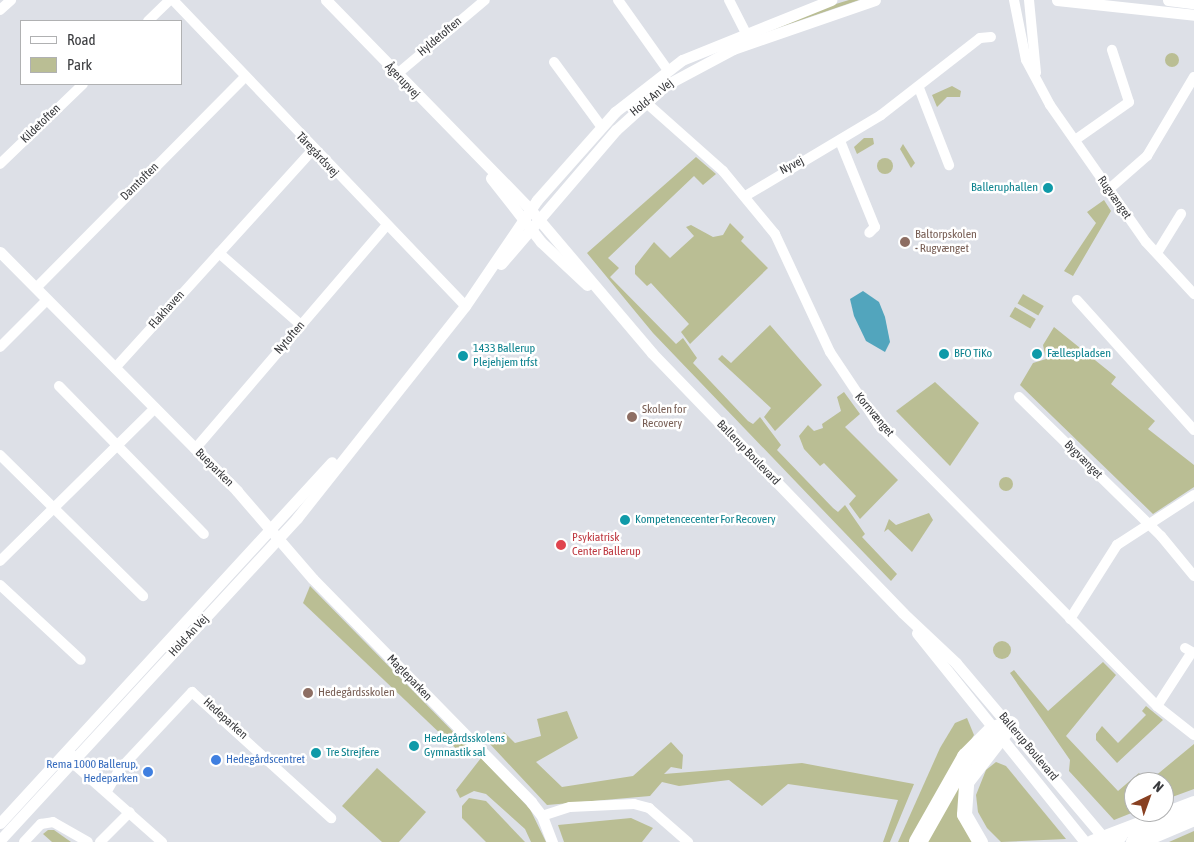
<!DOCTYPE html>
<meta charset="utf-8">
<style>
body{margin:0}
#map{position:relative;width:1194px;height:842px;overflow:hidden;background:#dde0e7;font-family:"Asap Condensed",sans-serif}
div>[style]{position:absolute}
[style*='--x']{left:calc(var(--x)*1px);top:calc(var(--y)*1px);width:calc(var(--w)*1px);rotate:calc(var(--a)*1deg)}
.green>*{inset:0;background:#babe94;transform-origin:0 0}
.round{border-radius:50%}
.water>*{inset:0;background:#52a5bd}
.minor>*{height:10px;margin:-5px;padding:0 5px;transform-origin:5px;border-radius:5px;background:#fff}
.tertiary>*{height:11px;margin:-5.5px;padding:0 5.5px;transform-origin:5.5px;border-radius:5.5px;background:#fff}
.primary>*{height:15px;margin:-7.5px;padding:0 7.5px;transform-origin:7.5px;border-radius:7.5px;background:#fff}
.motorway>*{height:18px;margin:-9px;padding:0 9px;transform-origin:9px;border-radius:9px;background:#fff}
.dots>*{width:14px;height:14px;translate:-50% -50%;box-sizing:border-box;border:2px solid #fff;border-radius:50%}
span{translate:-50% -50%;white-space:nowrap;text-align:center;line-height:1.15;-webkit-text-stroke:5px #fff;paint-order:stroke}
.street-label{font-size:12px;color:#3a3b3e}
.culture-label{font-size:12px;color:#0d838f}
.right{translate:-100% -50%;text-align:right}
.left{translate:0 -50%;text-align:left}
.education-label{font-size:12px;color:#785e54}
.health-label{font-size:12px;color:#be3a42}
.shop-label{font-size:12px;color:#366cbe}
.legend{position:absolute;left:20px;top:20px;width:162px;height:65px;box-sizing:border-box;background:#fff;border:1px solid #b0b1b2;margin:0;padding:6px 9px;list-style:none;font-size:15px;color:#3a3b3e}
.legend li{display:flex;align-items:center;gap:10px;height:25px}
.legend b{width:25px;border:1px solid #b0b1b2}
.north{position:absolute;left:1124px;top:772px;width:50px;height:50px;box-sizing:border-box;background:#fff;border:1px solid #b0b1b2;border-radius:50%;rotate:42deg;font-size:14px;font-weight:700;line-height:20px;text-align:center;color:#3a3b3e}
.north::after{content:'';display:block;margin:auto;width:18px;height:22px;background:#884021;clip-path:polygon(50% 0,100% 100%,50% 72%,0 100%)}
</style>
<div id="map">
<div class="green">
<i style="clip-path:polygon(849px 0,859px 0,766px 32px,826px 7px)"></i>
<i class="round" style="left:1165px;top:53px;width:14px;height:14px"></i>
<i style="clip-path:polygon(952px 86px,961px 91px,960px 97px,947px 97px,937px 107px,932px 95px)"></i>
<i style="clip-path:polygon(864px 138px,873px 138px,874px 144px,857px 154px,854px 147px)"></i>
<i style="clip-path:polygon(903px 144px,915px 163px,911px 168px,900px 149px)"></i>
<i style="clip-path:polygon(696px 157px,716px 174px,703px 185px,694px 176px,608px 258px,619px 268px,610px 277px,676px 344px,683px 338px,697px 358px,693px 363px,748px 421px,753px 424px,760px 417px,781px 445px,777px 450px,833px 508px,838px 512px,845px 505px,865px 534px,862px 537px,897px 574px,891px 581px,653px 333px,587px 253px)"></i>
<i class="round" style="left:877px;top:158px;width:16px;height:16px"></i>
<i style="clip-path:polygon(1104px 200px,1111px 211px,1073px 276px,1064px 271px,1096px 223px,1087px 212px)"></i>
<i style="clip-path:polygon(730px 223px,744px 237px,741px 241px,768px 268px,690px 344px,681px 332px,689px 324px,651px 283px,647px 286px,635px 274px,635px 266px,654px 242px,670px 258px,694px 236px,686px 227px,691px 225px,713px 237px,723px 235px)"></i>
<i style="left:1023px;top:294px;width:24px;height:11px;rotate:30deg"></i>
<i style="left:1015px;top:307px;width:24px;height:11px;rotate:30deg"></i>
<i style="clip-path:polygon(770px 325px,822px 385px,775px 431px,764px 417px,771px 408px,718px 359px,722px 355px,731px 363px)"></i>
<i style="clip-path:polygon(1054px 327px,1116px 377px,1111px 384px,1155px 421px,1148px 429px,1194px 465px,1194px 487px,1153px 514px,1020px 385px,1033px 363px,1046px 359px,1043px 345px)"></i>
<i style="clip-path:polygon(935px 382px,979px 423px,950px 466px,896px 411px)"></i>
<i style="clip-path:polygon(844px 392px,860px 414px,845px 427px,898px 480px,860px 519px,849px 504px,856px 496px,824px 463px,820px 466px,804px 449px,799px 436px,808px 425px,814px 431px,823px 428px,822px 424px,841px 411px,837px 397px)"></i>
<i class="round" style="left:999px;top:477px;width:14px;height:14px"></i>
<i style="clip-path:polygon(929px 513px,933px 520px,912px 552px,888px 529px,884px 532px,889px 519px,896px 525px)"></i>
<i style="clip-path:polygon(310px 586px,473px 752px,466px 758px,303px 603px)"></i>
<i class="round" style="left:993px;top:641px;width:18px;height:18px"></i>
<i style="clip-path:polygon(1103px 662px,1116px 675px,1066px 736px,1118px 791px,1139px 773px,1146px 782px,1134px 782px,1134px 812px,1114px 820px,1069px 771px,1070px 760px,1010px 673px,1014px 670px,1048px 711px)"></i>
<i style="clip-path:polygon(1146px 706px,1163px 720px,1117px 763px,1096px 740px,1096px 734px,1102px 726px,1118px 743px,1146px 715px,1142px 711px)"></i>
<i style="clip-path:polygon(567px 711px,578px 738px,536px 762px,562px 787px,633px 776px,671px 742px,683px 755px,682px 769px,671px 767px,664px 774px,802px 763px,914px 784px,890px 842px,883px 842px,898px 800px,788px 784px,762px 806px,729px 780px,679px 786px,662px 782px,650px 796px,547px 805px,489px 743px,504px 732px,515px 743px,541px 736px,537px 719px)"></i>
<i style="clip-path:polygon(967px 718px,974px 735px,910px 842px,898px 842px,940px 748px,955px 723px)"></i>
<i style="clip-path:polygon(1194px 744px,1194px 789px,1164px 800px,1164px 782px,1148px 782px)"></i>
<i style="clip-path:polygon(481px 758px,530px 809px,546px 842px,531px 842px,525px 829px,486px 794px,474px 791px,460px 798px,456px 790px)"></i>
<i style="clip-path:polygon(996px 762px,1006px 766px,1066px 839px,1001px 842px,987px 828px,978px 812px,976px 795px,986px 770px)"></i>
<i style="clip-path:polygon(377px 768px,426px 812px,399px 842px,382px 842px,342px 806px)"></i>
<i style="clip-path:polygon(964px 773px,975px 842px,923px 842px)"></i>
<i style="clip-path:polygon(469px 798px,486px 801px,525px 842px,486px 842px,462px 818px,462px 806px)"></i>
<i style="clip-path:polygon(631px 818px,653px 828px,642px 842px,564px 842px,558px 825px)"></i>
<i style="clip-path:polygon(48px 830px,54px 830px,71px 842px,52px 842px,43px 834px)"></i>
<i style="clip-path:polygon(1194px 831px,1194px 842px,1169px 842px)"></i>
</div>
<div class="water">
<i style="clip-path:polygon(863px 291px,879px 302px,885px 317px,890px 342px,885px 352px,866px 341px,854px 316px,850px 299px)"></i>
</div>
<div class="minor">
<i style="--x:173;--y:0;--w:423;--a:46.3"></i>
<i style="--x:618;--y:0;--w:85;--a:54.6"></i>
<i style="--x:729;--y:0;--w:46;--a:62.9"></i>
<i style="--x:1014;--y:0;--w:61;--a:78.7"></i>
<i style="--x:1026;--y:60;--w:51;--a:61.9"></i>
<i style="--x:1050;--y:105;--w:167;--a:55"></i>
<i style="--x:1146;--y:242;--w:71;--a:47.3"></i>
<i style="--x:1029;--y:0;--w:73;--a:84.5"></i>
<i style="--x:0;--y:10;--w:15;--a:-42"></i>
<i style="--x:148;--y:21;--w:30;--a:-44"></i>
<i style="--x:554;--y:62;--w:79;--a:53.7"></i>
<i style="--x:396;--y:75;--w:116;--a:-40.1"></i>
<i style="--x:919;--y:88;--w:83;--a:68.7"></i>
<i style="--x:642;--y:99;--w:108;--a:41.6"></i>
<i style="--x:723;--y:171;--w:82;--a:50.5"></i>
<i style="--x:775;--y:234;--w:130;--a:65"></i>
<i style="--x:830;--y:352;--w:87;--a:56.3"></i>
<i style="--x:878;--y:424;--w:397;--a:45.3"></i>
<i style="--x:1157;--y:706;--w:47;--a:38.1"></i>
<i style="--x:1075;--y:140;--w:66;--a:-35.1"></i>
<i style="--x:1129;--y:102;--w:55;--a:-108.1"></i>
<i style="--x:840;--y:141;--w:93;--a:67.9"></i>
<i style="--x:875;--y:227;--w:8;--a:135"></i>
<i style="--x:0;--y:164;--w:115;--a:-43.9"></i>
<i style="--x:1108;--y:190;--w:52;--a:-41.1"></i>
<i style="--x:1147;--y:156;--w:92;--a:-59.3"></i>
<i style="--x:747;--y:195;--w:156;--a:-30.8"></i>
<i style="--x:881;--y:115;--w:125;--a:-37.9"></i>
<i style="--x:980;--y:38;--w:11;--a:-5"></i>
<i style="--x:219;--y:253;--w:109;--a:41.3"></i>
<i style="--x:1157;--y:253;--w:46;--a:-58.4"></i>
<i style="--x:36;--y:288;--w:297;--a:-45.3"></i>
<i style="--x:1077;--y:300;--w:175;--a:48"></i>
<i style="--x:0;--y:347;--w:66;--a:-45"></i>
<i style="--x:115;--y:368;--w:294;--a:-47.8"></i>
<i style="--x:59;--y:386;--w:207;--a:45.6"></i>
<i style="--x:1019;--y:397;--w:199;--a:44.4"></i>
<i style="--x:1161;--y:536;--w:52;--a:50.5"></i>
<i style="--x:195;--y:449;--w:292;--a:-49.4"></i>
<i style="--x:0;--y:455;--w:201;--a:44.6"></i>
<i style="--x:0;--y:561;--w:218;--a:-44.6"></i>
<i style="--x:0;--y:585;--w:110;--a:42.8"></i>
<i style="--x:1070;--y:619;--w:88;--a:-57.6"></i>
<i style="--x:1117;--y:545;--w:92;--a:-33"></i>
<i style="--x:1157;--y:706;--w:64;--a:-57.1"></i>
<i style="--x:1192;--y:652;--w:8;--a:-150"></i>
<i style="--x:71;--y:754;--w:40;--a:40"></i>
<i style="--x:102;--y:780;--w:12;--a:66"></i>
<i style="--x:67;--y:758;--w:127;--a:41.5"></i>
<i style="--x:107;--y:791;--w:24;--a:-60"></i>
<i style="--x:119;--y:770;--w:107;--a:-46.9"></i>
<i style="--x:192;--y:692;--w:188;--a:42.2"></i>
<i style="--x:542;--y:816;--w:29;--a:-18"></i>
<i style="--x:570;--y:807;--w:64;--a:-2.7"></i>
<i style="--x:634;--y:804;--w:16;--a:15"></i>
<i style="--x:649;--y:808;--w:52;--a:41.1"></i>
<i style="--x:24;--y:842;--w:25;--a:-47"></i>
<i style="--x:41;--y:824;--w:12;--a:-9"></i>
<i style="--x:53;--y:822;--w:40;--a:29.7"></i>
<i style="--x:100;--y:842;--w:42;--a:-45"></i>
</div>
<div class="tertiary">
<i style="--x:326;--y:0;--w:292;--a:45.7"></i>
<i style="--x:530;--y:209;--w:189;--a:49.7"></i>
<i style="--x:652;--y:353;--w:361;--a:46"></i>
<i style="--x:903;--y:613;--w:73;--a:43.3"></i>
<i style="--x:956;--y:663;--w:234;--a:49.8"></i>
<i style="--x:1057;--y:0;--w:138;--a:6.2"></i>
<i style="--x:1168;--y:0;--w:26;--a:7"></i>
<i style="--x:491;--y:178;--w:81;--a:52"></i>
<i style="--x:541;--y:242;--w:63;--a:43.1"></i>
<i style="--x:0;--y:252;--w:337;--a:45.2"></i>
<i style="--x:237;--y:491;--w:116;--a:49.2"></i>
<i style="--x:313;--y:579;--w:312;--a:45.6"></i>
<i style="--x:531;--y:802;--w:18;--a:52"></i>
<i style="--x:542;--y:816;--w:28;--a:69"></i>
<i style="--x:501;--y:264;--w:177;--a:-49.4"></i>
<i style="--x:616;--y:130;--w:67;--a:-42"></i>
<i style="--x:666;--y:85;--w:76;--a:-28.2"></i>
<i style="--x:733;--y:49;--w:150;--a:-19"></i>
<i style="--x:917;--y:633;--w:268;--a:51.2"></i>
<i style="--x:0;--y:823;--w:490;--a:-47.4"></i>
<i style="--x:0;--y:840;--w:438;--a:-47.3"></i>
<i style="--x:297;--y:518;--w:270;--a:-51.6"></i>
<i style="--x:465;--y:306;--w:128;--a:-55.8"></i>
<i style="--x:537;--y:200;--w:118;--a:-48.4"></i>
<i style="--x:615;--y:112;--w:85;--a:-37.8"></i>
<i style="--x:682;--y:60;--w:161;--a:-21.9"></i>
</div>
<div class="primary">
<i style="--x:980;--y:842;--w:32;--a:-120"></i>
<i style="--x:964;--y:814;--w:32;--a:-86"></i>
<i style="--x:966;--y:782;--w:72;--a:-52.3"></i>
<i style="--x:1092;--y:842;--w:109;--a:-20.9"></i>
</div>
<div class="motorway">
<i style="--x:918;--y:842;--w:98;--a:-60.5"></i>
<i style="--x:966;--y:757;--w:38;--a:-45"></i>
<i style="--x:993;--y:730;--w:18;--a:-16"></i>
<i style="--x:1103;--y:842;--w:17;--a:-24"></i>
<i style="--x:1135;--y:842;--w:64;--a:-23"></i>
</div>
<div class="dots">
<i style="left:1048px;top:188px;background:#0f9aa8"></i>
<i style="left:905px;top:242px;background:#8d6e63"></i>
<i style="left:944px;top:354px;background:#0f9aa8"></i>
<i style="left:1037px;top:354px;background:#0f9aa8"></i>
<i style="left:463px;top:356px;background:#0f9aa8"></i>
<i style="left:632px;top:417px;background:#8d6e63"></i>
<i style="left:625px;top:520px;background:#0f9aa8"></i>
<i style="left:561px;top:545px;background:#e0444e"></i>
<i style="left:308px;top:693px;background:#8d6e63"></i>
<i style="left:414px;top:746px;background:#0f9aa8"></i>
<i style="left:316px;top:753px;background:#0f9aa8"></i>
<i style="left:216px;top:760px;background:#3f7fe0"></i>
<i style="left:148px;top:772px;background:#3f7fe0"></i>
</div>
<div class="street-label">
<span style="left:440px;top:37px;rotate:-40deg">Hyldetoften</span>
<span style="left:402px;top:81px;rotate:46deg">Ågerupvej</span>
<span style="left:652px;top:98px;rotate:-39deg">Hold-An Vej</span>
<span style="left:41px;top:124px;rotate:-44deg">Kildetoften</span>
<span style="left:317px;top:155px;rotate:47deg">Tåregårdsvej</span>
<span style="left:792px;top:166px;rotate:-27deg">Nyvej</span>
<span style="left:140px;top:182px;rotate:-45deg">Damtoften</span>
<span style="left:1114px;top:198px;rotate:55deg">Rugvænget</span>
<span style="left:167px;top:310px;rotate:-48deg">Flakhaven</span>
<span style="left:290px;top:338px;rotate:-49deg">Nytoften</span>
<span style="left:874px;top:415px;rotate:50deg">Kornvænget</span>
<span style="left:748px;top:453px;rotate:46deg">Ballerup Boulevard</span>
<span style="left:1083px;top:460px;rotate:45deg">Bygvænget</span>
<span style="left:214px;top:468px;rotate:45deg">Bueparken</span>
<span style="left:189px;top:636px;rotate:-47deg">Hold-An Vej</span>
<span style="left:409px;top:678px;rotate:46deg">Magleparken</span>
<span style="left:225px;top:719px;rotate:42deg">Hedeparken</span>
<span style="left:1028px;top:747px;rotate:50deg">Ballerup Boulevard</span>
</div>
<div class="culture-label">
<span class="right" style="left:1038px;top:188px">Balleruphallen</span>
<span class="left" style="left:473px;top:356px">1433 Ballerup<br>Plejehjem trfst</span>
<span class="left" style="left:954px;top:354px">BFO TiKo</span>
<span class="left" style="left:1047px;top:354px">Fællespladsen</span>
<span class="left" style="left:635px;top:520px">Kompetencecenter For Recovery</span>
<span class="left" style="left:424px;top:746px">Hedegårdsskolens<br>Gymnastik sal</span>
<span class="left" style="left:326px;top:753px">Tre Strejfere</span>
</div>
<div class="education-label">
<span class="left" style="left:915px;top:242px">Baltorpskolen<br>- Rugvænget</span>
<span class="left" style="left:642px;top:417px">Skolen for<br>Recovery</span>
<span class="left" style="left:318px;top:693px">Hedegårdsskolen</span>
</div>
<div class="health-label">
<span class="left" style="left:572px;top:545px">Psykiatrisk<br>Center Ballerup</span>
</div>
<div class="shop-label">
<span class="left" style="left:226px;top:760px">Hedegårdscentret</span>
<span class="right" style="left:138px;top:772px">Rema 1000 Ballerup,<br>Hedeparken</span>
</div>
<ul class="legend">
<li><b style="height:6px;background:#fff"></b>Road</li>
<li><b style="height:14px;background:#babe94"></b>Park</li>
</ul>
<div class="north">N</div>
</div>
